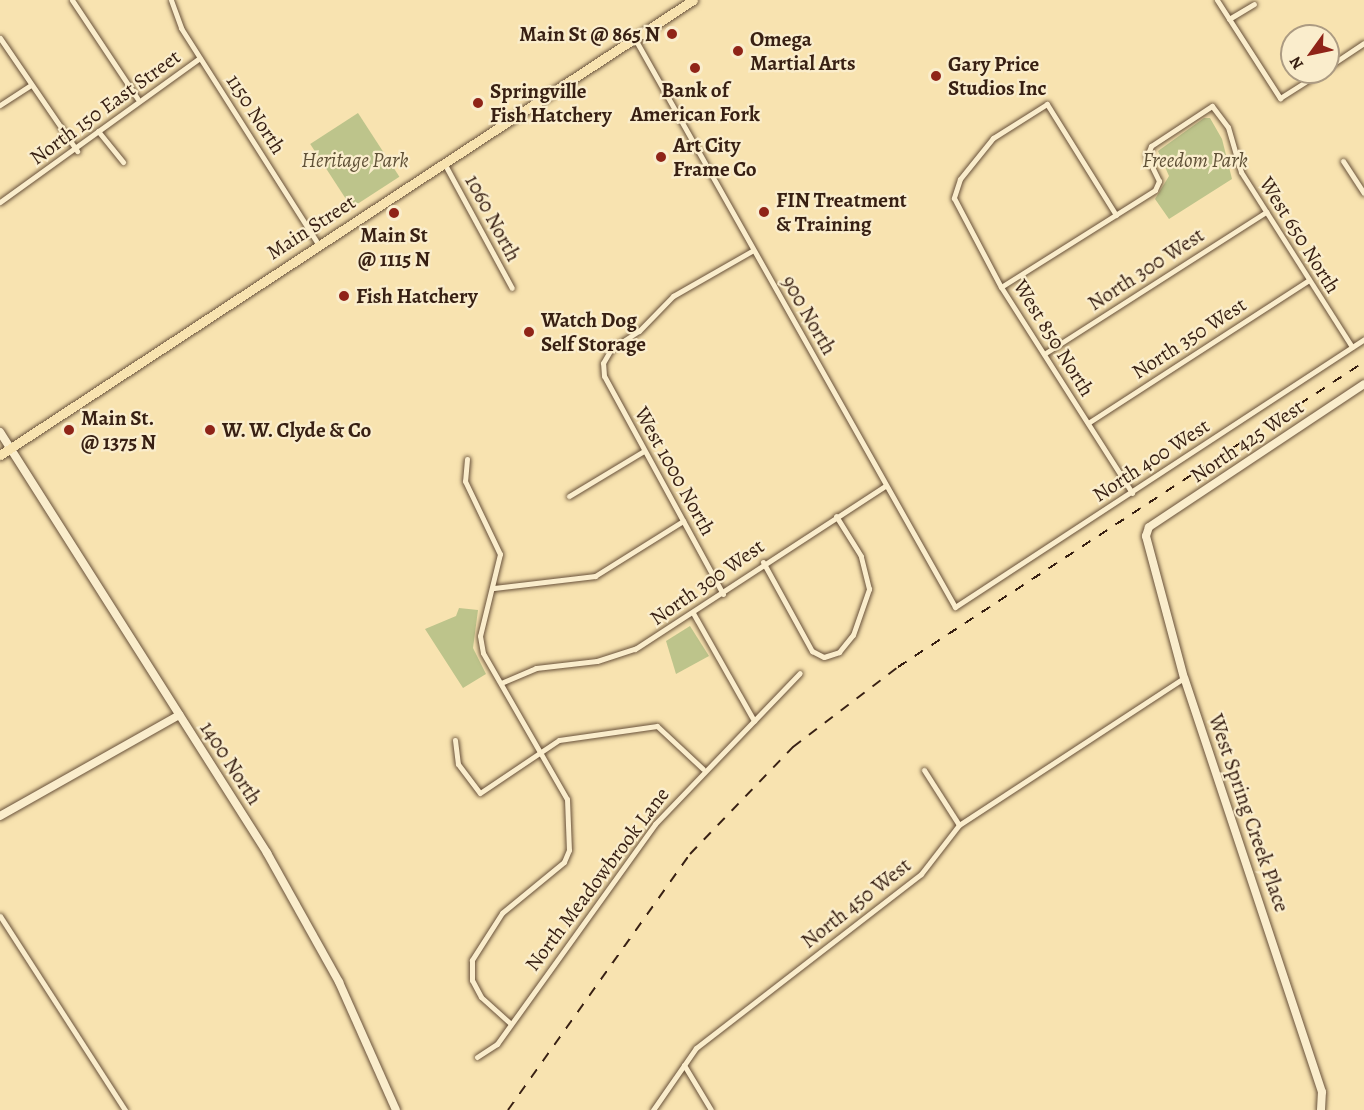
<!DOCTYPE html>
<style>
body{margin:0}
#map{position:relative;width:1364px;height:1110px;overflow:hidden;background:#f8e3b0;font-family:Alegreya,serif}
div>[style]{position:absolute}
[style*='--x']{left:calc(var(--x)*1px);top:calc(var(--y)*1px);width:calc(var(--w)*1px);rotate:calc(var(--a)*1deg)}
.green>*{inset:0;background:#bdc48b;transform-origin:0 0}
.roads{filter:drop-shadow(0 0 2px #68513a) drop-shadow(0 0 2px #68513a)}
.street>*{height:5px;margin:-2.5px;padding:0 2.5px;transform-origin:2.5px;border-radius:2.5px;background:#faedcc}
.secondary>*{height:8px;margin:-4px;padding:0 4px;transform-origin:4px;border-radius:4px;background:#faedcc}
.primary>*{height:9px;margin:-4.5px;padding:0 4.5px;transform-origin:4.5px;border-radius:4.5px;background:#f8e3b0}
.rail>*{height:2px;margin-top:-1px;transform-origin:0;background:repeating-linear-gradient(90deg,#382013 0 10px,transparent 0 20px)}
.dots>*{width:16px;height:16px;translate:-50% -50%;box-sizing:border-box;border:3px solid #faedcc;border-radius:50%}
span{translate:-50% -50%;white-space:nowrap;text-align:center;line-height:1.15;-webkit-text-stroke:4.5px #faedcc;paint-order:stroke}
.poi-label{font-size:21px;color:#382013;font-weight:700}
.right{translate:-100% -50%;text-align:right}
.left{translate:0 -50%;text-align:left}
.street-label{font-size:21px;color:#382013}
.park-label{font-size:21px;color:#605137;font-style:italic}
.north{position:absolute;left:1280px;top:24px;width:60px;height:60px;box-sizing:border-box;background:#faedcc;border:2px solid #ac9b82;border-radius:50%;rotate:237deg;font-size:16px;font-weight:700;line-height:24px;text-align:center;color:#382013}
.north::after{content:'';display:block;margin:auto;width:21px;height:27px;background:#8f2418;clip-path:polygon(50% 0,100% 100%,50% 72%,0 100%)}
</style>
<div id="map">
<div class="green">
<i style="left:358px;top:113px;width:76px;height:57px;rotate:57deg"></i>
<i style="clip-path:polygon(1204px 118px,1210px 118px,1222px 139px,1232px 179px,1169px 219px,1155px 199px,1169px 176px,1158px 151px)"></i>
<i style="clip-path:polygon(459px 608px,478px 610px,473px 648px,486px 674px,463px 688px,425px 629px,456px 616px)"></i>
<i style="clip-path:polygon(690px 626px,709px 656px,676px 674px,666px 641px)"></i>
</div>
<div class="roads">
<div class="street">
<i style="--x:72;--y:0;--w:118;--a:56.4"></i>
<i style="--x:171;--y:0;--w:30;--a:70"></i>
<i style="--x:181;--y:28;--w:256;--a:57.6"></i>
<i style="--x:1217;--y:0;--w:117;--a:57.3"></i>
<i style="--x:1280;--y:98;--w:49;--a:-32.4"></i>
<i style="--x:1229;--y:19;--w:29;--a:-31"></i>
<i style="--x:0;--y:38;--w:137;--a:55.7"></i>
<i style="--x:635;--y:39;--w:652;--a:60.6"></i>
<i style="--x:955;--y:607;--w:489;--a:-33.2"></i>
<i style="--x:1328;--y:67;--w:43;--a:-33.7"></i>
<i style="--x:0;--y:105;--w:37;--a:-33"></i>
<i style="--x:98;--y:131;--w:40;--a:51"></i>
<i style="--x:1343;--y:161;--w:38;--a:57"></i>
<i style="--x:444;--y:163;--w:142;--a:61.5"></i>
<i style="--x:0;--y:202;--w:246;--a:-35.8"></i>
<i style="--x:1116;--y:215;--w:131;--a:-121.9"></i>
<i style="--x:1047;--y:104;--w:64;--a:147.8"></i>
<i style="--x:993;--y:138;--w:53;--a:128.8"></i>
<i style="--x:960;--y:179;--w:20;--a:108"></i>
<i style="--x:954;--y:198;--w:101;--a:62.2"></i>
<i style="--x:1001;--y:287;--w:244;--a:57.5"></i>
<i style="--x:1001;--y:287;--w:182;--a:-32.2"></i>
<i style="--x:1155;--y:190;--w:10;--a:-66"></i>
<i style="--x:1159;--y:181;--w:28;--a:-116"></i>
<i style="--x:1147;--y:156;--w:11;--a:-68"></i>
<i style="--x:1151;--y:146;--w:73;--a:-33.3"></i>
<i style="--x:1212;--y:106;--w:26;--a:53"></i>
<i style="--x:1228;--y:127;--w:47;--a:73.9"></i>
<i style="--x:1241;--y:172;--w:207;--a:57.6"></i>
<i style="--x:1044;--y:354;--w:264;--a:-32.6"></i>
<i style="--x:1088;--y:423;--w:263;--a:-32.9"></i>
<i style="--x:467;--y:459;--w:22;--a:95"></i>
<i style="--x:465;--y:481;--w:81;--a:64.4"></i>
<i style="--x:500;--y:554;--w:84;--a:103.7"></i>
<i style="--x:480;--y:636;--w:17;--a:80"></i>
<i style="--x:483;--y:653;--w:168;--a:60.1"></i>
<i style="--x:567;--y:799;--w:51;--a:87.8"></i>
<i style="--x:569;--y:850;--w:13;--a:113"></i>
<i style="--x:564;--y:862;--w:80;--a:140.6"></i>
<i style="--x:502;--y:913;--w:56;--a:122.6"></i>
<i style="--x:472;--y:960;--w:20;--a:90"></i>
<i style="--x:472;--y:980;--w:19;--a:62"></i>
<i style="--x:481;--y:997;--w:40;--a:42"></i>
<i style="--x:569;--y:496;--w:87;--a:-31"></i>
<i style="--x:763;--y:562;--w:102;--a:61.2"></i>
<i style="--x:812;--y:651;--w:13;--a:27"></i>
<i style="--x:824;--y:657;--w:16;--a:-18"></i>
<i style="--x:839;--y:652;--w:22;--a:-51"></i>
<i style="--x:853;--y:635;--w:49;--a:-70.8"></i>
<i style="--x:869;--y:589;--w:34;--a:-104"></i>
<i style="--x:861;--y:556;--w:47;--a:-122"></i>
<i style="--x:494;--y:588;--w:102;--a:-6.8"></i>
<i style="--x:595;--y:576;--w:104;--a:-32"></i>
<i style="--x:723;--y:594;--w:248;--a:-118.6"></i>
<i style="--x:604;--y:376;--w:13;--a:-94"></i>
<i style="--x:603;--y:363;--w:16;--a:-60"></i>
<i style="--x:611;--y:349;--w:33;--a:-33"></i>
<i style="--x:639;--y:331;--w:49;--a:-45.8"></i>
<i style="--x:673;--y:296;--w:91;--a:-29.7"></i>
<i style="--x:693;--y:613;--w:124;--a:60.5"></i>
<i style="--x:501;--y:683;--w:38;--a:-23"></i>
<i style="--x:536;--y:668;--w:61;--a:-6.5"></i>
<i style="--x:597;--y:661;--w:40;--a:-18"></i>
<i style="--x:635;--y:649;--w:298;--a:-33.1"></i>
<i style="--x:455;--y:740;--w:24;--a:83"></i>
<i style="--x:458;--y:764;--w:36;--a:53"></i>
<i style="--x:480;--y:793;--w:95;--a:-33.9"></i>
<i style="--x:559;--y:740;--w:99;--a:-8.1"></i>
<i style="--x:657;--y:726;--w:63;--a:43.1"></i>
<i style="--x:924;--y:770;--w:65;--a:57.5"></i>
<i style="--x:0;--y:916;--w:231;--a:57.2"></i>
<i style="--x:477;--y:1057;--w:24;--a:-33"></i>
<i style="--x:497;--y:1044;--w:271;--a:-54.3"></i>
<i style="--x:655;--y:824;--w:209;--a:-46.2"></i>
<i style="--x:684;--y:1065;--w:52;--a:59"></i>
<i style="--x:653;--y:1110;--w:75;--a:-55.3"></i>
<i style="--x:696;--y:1048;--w:284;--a:-37.7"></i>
<i style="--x:921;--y:874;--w:62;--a:-52.2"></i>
<i style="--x:959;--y:825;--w:269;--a:-33.2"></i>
</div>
<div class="secondary">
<i style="--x:0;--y:432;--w:499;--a:57.6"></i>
<i style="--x:267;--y:853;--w:148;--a:60.8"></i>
<i style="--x:339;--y:982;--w:140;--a:66"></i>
<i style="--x:0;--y:816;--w:206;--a:-29.4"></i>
<i style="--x:1321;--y:1110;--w:18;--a:-87"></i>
<i style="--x:1322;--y:1092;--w:436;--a:-108.4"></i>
<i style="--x:1184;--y:678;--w:147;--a:-105"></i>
<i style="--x:1146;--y:536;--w:9;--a:-72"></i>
<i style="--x:1149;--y:527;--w:258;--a:-33.6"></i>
</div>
<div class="primary">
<i style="--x:0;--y:455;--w:829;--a:-33.29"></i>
</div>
</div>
<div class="rail">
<i style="--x:508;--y:1110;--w:314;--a:-54.6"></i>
<i style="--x:690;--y:854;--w:149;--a:-46.1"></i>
<i style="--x:793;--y:747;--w:132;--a:-37.3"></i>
<i style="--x:898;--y:667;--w:557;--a:-33.21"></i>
</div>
<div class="dots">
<i style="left:672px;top:34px;background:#8f2418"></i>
<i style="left:738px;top:51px;background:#8f2418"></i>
<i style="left:695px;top:68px;background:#8f2418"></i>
<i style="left:936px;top:76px;background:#8f2418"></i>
<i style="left:478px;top:103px;background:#8f2418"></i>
<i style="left:661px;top:157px;background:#8f2418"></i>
<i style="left:764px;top:212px;background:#8f2418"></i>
<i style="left:394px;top:213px;background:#8f2418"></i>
<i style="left:344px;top:296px;background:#8f2418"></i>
<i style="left:529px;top:332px;background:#8f2418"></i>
<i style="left:69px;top:430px;background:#8f2418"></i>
<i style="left:210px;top:430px;background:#8f2418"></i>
</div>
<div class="poi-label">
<span class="right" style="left:660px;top:34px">Main St @ 865 N</span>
<span class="left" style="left:750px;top:51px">Omega<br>Martial Arts</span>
<span class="left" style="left:948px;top:76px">Gary Price<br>Studios Inc</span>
<span style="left:695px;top:102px">Bank of<br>American Fork</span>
<span class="left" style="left:490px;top:103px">Springville<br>Fish Hatchery</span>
<span class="left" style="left:673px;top:157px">Art City<br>Frame Co</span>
<span class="left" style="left:776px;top:212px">FIN Treatment<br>&amp; Training</span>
<span style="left:394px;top:247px">Main St<br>@ 1115 N</span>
<span class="left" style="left:356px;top:296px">Fish Hatchery</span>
<span class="left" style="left:541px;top:332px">Watch Dog<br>Self Storage</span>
<span class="left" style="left:81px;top:430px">Main St.<br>@ 1375 N</span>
<span class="left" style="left:222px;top:430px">W. W. Clyde &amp; Co</span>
</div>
<div class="street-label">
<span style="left:105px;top:107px;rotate:-36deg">North 150 East Street</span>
<span style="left:256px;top:114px;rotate:57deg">1150 North</span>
<span style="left:493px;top:218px;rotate:62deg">1060 North</span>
<span style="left:311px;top:227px;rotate:-33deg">Main Street</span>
<span style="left:1300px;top:235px;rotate:58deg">West 650 North</span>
<span style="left:1146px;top:269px;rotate:-33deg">North 300 West</span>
<span style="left:809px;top:315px;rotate:60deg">900 North</span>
<span style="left:1054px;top:338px;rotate:58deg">West 850 North</span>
<span style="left:1189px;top:338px;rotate:-33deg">North 350 West</span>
<span style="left:1247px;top:441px;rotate:-34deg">North 425 West</span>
<span style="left:1151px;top:460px;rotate:-33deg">North 400 West</span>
<span style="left:675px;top:471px;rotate:61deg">West 1000 North</span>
<span style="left:707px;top:582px;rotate:-35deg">North 300 West</span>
<span style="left:231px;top:763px;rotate:57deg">1400 North</span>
<span style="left:1249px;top:813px;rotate:71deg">West Spring Creek Place</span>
<span style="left:597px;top:879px;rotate:-53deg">North Meadowbrook Lane</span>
<span style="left:856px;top:903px;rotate:-38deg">North 450 West</span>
</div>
<div class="park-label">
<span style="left:355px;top:160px">Heritage Park</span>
<span style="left:1195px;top:160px">Freedom Park</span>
</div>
<div class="north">N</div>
</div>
